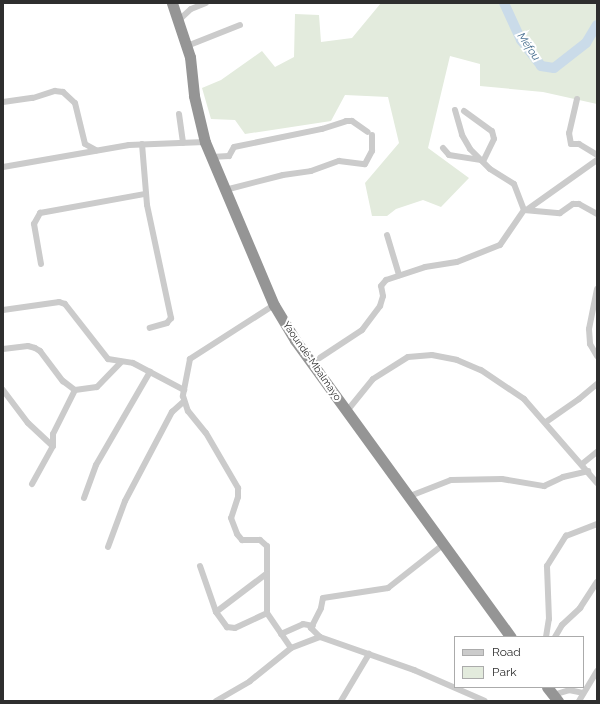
<!DOCTYPE html>
<meta charset="utf-8">
<style>
body{margin:0}
#map{position:relative;width:600px;height:704px;overflow:hidden;background:#fff;font-family:Raleway,sans-serif}
div>[style]{position:absolute}
[style*='--x']{left:calc(var(--x)*1px);top:calc(var(--y)*1px);width:calc(var(--w)*1px);rotate:calc(var(--a)*1deg)}
.green>*{inset:0;background:#e3ebdd}
.river>*{height:10px;margin:-5px;padding:0 5px;transform-origin:5px;border-radius:5px;background:#cadbe9}
.street>*{height:6px;margin:-3px;padding:0 3px;transform-origin:3px;border-radius:3px;background:#cbcbcb}
.highway>*{height:11px;margin:-5.5px;padding:0 5.5px;transform-origin:5.5px;border-radius:5.5px;background:#959595}
span{translate:-50% -50%;white-space:nowrap;text-align:center;line-height:1.15;-webkit-text-stroke:4px #fff;paint-order:stroke}
.street-label{font-size:10px;color:#2e2e2e}
.water-label{font-size:11px;color:#41698b;font-style:italic}
.frame{position:absolute;inset:0;border:4px solid #2e2e2e;pointer-events:none}
.legend{position:absolute;left:454px;top:636px;width:130px;height:52px;box-sizing:border-box;background:#fff;border:1px solid #ababab;margin:0;padding:5px 7px;list-style:none;font-size:12px;color:#2e2e2e}
.legend li{display:flex;align-items:center;gap:8px;height:20px}
.legend b{width:20px;border:1px solid #ababab}
</style>
<div id="map">
<div class="green">
<i style="clip-path:polygon(381px 3px,597px 3px,597px 104px,543px 92px,480px 86px,480px 64px,450px 56px,428px 148px,469px 178px,441px 207px,423px 200px,396px 209px,387px 216px,372px 216px,365px 183px,399px 143px,388px 97px,345px 95px,331px 121px,245px 134px,235px 120px,211px 119px,202px 88px,221px 80px,262px 51px,275px 67px,294px 57px,295px 14px,319px 15px,321px 42px,352px 38px)"></i>
</div>
<div class="river">
<i style="--x:504;--y:3;--w:41;--a:65.3"></i>
<i style="--x:521;--y:40;--w:33;--a:52"></i>
<i style="--x:541;--y:66;--w:13;--a:9"></i>
<i style="--x:554;--y:68;--w:41;--a:-38"></i>
<i style="--x:586;--y:43;--w:21;--a:-59"></i>
</div>
<div class="street">
<i style="--x:179;--y:20;--w:16;--a:-43"></i>
<i style="--x:191;--y:9;--w:16;--a:-22"></i>
<i style="--x:187;--y:46;--w:57;--a:-21.6"></i>
<i style="--x:577;--y:99;--w:35;--a:103"></i>
<i style="--x:569;--y:133;--w:11;--a:80"></i>
<i style="--x:571;--y:144;--w:8;--a:0"></i>
<i style="--x:579;--y:144;--w:21;--a:31"></i>
<i style="--x:3;--y:102;--w:30;--a:-8"></i>
<i style="--x:33;--y:98;--w:23;--a:-18"></i>
<i style="--x:55;--y:91;--w:8;--a:7"></i>
<i style="--x:63;--y:92;--w:16;--a:43"></i>
<i style="--x:75;--y:103;--w:42;--a:76.3"></i>
<i style="--x:85;--y:144;--w:13;--a:29"></i>
<i style="--x:455;--y:110;--w:26;--a:74"></i>
<i style="--x:462;--y:135;--w:16;--a:60"></i>
<i style="--x:470;--y:149;--w:28;--a:45"></i>
<i style="--x:490;--y:169;--w:28;--a:32"></i>
<i style="--x:514;--y:184;--w:28;--a:69"></i>
<i style="--x:464;--y:111;--w:34;--a:36"></i>
<i style="--x:492;--y:131;--w:8;--a:76"></i>
<i style="--x:494;--y:139;--w:25;--a:116"></i>
<i style="--x:179;--y:114;--w:29;--a:82"></i>
<i style="--x:142;--y:144;--w:61;--a:85.3"></i>
<i style="--x:147;--y:205;--w:116;--a:78"></i>
<i style="--x:171;--y:318;--w:6;--a:129"></i>
<i style="--x:167;--y:323;--w:18;--a:164"></i>
<i style="--x:443;--y:148;--w:9;--a:49"></i>
<i style="--x:449;--y:155;--w:31;--a:9"></i>
<i style="--x:211;--y:157;--w:18;--a:-3"></i>
<i style="--x:229;--y:156;--w:10;--a:-61"></i>
<i style="--x:234;--y:147;--w:90;--a:-11.6"></i>
<i style="--x:322;--y:129;--w:25;--a:-18"></i>
<i style="--x:346;--y:121;--w:6;--a:0"></i>
<i style="--x:352;--y:121;--w:19;--a:35"></i>
<i style="--x:3;--y:167;--w:128;--a:-9.9"></i>
<i style="--x:129;--y:145;--w:76;--a:-2.3"></i>
<i style="--x:225;--y:190;--w:60;--a:-14.5"></i>
<i style="--x:283;--y:175;--w:28;--a:-8"></i>
<i style="--x:311;--y:171;--w:30;--a:-20"></i>
<i style="--x:339;--y:161;--w:26;--a:7"></i>
<i style="--x:365;--y:164;--w:15;--a:-62"></i>
<i style="--x:372;--y:151;--w:16;--a:-90"></i>
<i style="--x:528;--y:209;--w:85;--a:-35.4"></i>
<i style="--x:387;--y:235;--w:42;--a:73.3"></i>
<i style="--x:41;--y:264;--w:41;--a:-99.9"></i>
<i style="--x:34;--y:224;--w:13;--a:-61"></i>
<i style="--x:40;--y:213;--w:107;--a:-10.3"></i>
<i style="--x:597;--y:289;--w:41;--a:101.3"></i>
<i style="--x:589;--y:329;--w:15;--a:86"></i>
<i style="--x:590;--y:344;--w:14;--a:60"></i>
<i style="--x:274;--y:305;--w:100;--a:147.3"></i>
<i style="--x:190;--y:359;--w:38;--a:101"></i>
<i style="--x:183;--y:396;--w:16;--a:72"></i>
<i style="--x:188;--y:411;--w:28;--a:51"></i>
<i style="--x:206;--y:433;--w:64;--a:59.8"></i>
<i style="--x:238;--y:488;--w:9;--a:90"></i>
<i style="--x:238;--y:497;--w:22;--a:108"></i>
<i style="--x:231;--y:518;--w:17;--a:69"></i>
<i style="--x:237;--y:534;--w:8;--a:50"></i>
<i style="--x:242;--y:540;--w:18;--a:0"></i>
<i style="--x:260;--y:540;--w:9;--a:41"></i>
<i style="--x:267;--y:546;--w:67;--a:90"></i>
<i style="--x:267;--y:613;--w:42;--a:55.6"></i>
<i style="--x:3;--y:310;--w:57;--a:-8.1"></i>
<i style="--x:59;--y:302;--w:6;--a:18"></i>
<i style="--x:65;--y:304;--w:70;--a:52"></i>
<i style="--x:108;--y:359;--w:25;--a:9"></i>
<i style="--x:133;--y:363;--w:58;--a:27.9"></i>
<i style="--x:3;--y:349;--w:25;--a:-7"></i>
<i style="--x:28;--y:346;--w:7;--a:16"></i>
<i style="--x:35;--y:348;--w:6;--a:31"></i>
<i style="--x:40;--y:351;--w:38;--a:53"></i>
<i style="--x:63;--y:381;--w:15;--a:37"></i>
<i style="--x:75;--y:390;--w:22;--a:-8"></i>
<i style="--x:97;--y:387;--w:35;--a:-46"></i>
<i style="--x:312;--y:363;--w:60;--a:-33.4"></i>
<i style="--x:362;--y:330;--w:30;--a:-53"></i>
<i style="--x:380;--y:306;--w:10;--a:-73"></i>
<i style="--x:383;--y:296;--w:10;--a:-101"></i>
<i style="--x:381;--y:286;--w:8;--a:-50"></i>
<i style="--x:386;--y:280;--w:41;--a:-18.4"></i>
<i style="--x:425;--y:267;--w:32;--a:-9"></i>
<i style="--x:457;--y:262;--w:46;--a:-21.6"></i>
<i style="--x:500;--y:245;--w:42;--a:-55.6"></i>
<i style="--x:524;--y:210;--w:36;--a:5"></i>
<i style="--x:560;--y:213;--w:16;--a:-35"></i>
<i style="--x:573;--y:204;--w:6;--a:0"></i>
<i style="--x:579;--y:204;--w:21;--a:29"></i>
<i style="--x:3;--y:390;--w:41;--a:52.9"></i>
<i style="--x:28;--y:423;--w:34;--a:43"></i>
<i style="--x:347;--y:411;--w:41;--a:-50.9"></i>
<i style="--x:373;--y:379;--w:41;--a:-32.2"></i>
<i style="--x:408;--y:357;--w:24;--a:-5"></i>
<i style="--x:432;--y:355;--w:25;--a:11"></i>
<i style="--x:457;--y:360;--w:26;--a:23"></i>
<i style="--x:481;--y:370;--w:52;--a:34"></i>
<i style="--x:524;--y:399;--w:111;--a:49"></i>
<i style="--x:546;--y:422;--w:40;--a:-34.9"></i>
<i style="--x:579;--y:399;--w:23;--a:-40"></i>
<i style="--x:582;--y:464;--w:19;--a:-39"></i>
<i style="--x:32;--y:484;--w:43;--a:-61.1"></i>
<i style="--x:53;--y:446;--w:12;--a:-90"></i>
<i style="--x:53;--y:434;--w:49;--a:-63.4"></i>
<i style="--x:410;--y:496;--w:44;--a:-21.3"></i>
<i style="--x:451;--y:480;--w:51;--a:-1.1"></i>
<i style="--x:502;--y:479;--w:43;--a:9.5"></i>
<i style="--x:544;--y:486;--w:21;--a:-25"></i>
<i style="--x:563;--y:477;--w:26;--a:-13"></i>
<i style="--x:84;--y:498;--w:35;--a:-70"></i>
<i style="--x:96;--y:465;--w:108;--a:-59.9"></i>
<i style="--x:108;--y:547;--w:49;--a:-69.7"></i>
<i style="--x:125;--y:501;--w:101;--a:-62.2"></i>
<i style="--x:172;--y:412;--w:15;--a:-42"></i>
<i style="--x:200;--y:566;--w:49;--a:70.8"></i>
<i style="--x:216;--y:612;--w:19;--a:54"></i>
<i style="--x:227;--y:627;--w:8;--a:7"></i>
<i style="--x:235;--y:628;--w:35;--a:-25"></i>
<i style="--x:216;--y:612;--w:63;--a:-37.2"></i>
<i style="--x:281;--y:634;--w:24;--a:-24"></i>
<i style="--x:303;--y:624;--w:10;--a:11"></i>
<i style="--x:320;--y:637;--w:13;--a:-135"></i>
<i style="--x:311;--y:628;--w:22;--a:-63"></i>
<i style="--x:321;--y:608;--w:10;--a:-79"></i>
<i style="--x:323;--y:598;--w:66;--a:-8.7"></i>
<i style="--x:388;--y:588;--w:71;--a:-38.2"></i>
<i style="--x:546;--y:637;--w:18;--a:-81"></i>
<i style="--x:549;--y:619;--w:53;--a:-92.2"></i>
<i style="--x:547;--y:566;--w:36;--a:-58"></i>
<i style="--x:566;--y:536;--w:33;--a:-21"></i>
<i style="--x:555;--y:637;--w:14;--a:-60"></i>
<i style="--x:562;--y:625;--w:25;--a:-43"></i>
<i style="--x:580;--y:608;--w:31;--a:-57"></i>
<i style="--x:553;--y:695;--w:17;--a:-17"></i>
<i style="--x:569;--y:690;--w:14;--a:12"></i>
<i style="--x:216;--y:701;--w:39;--a:-30"></i>
<i style="--x:250;--y:681;--w:53;--a:-38.8"></i>
<i style="--x:291;--y:648;--w:31;--a:-21"></i>
<i style="--x:320;--y:637;--w:100;--a:19.3"></i>
<i style="--x:414;--y:670;--w:77;--a:23.6"></i>
<i style="--x:341;--y:701;--w:55;--a:-59.2"></i>
<i style="--x:579;--y:701;--w:35;--a:-59"></i>
</div>
<div class="highway">
<i style="--x:172;--y:3;--w:57;--a:71.6"></i>
<i style="--x:190;--y:57;--w:39;--a:84"></i>
<i style="--x:194;--y:96;--w:47;--a:76.6"></i>
<i style="--x:205;--y:142;--w:177;--a:67.1"></i>
<i style="--x:274;--y:305;--w:41;--a:59"></i>
<i style="--x:295;--y:340;--w:367;--a:54"></i>
<i style="--x:547;--y:687;--w:18;--a:52"></i>
</div>
<div class="street-label">
<span style="left:312px;top:361px;rotate:55deg">Yaoundé-Mbalmayo</span>
</div>
<div class="water-label">
<span style="left:528px;top:47px;rotate:56deg">Méfou</span>
</div>
<div class="frame"></div>
<ul class="legend">
<li><b style="height:5px;background:#cbcbcb"></b>Road</li>
<li><b style="height:11px;background:#e3ebdd"></b>Park</li>
</ul>
</div>
